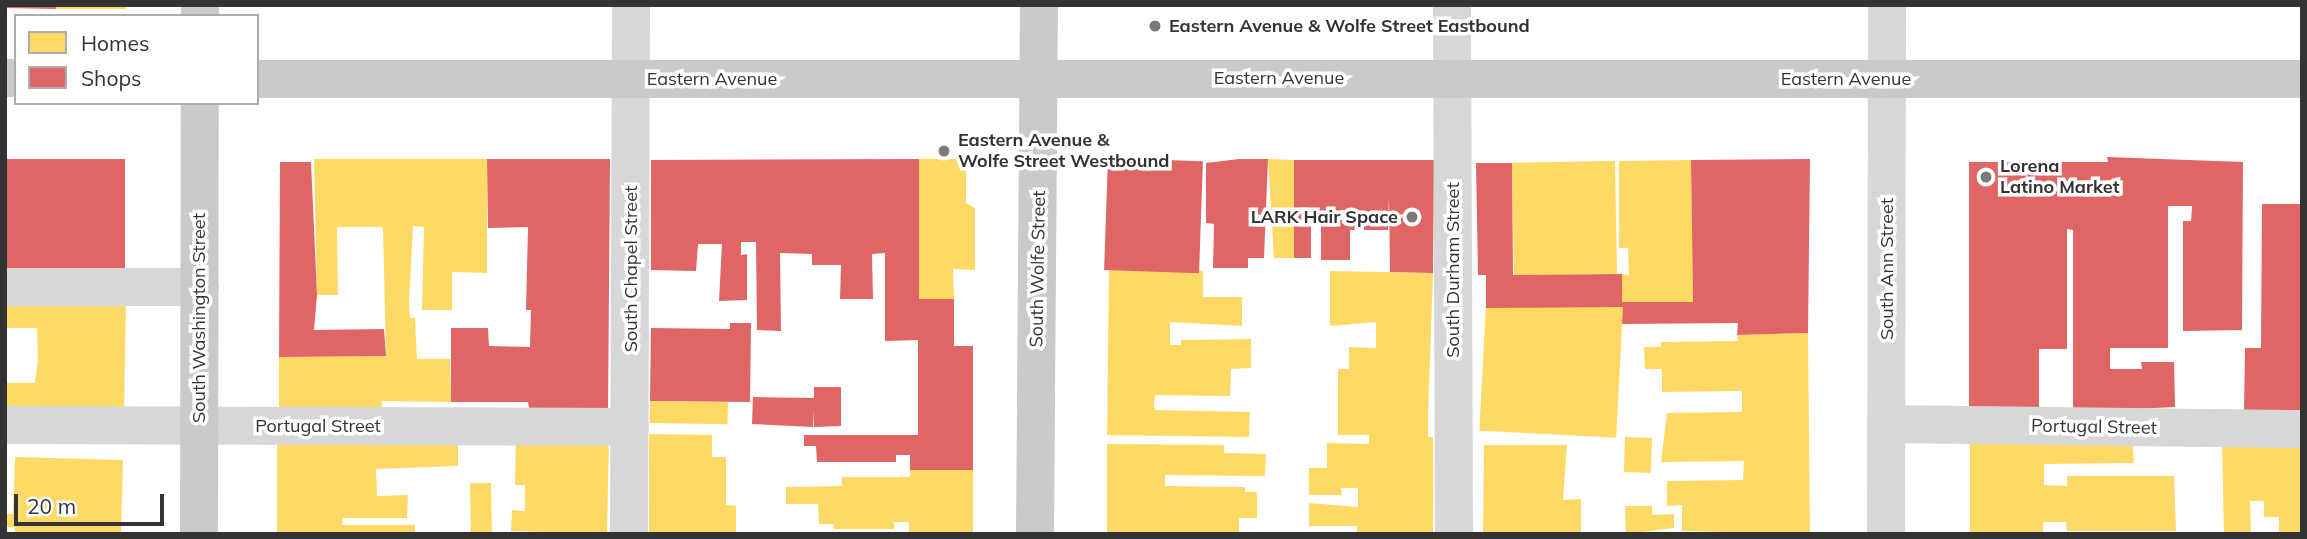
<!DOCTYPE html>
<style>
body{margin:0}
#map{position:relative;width:2307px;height:539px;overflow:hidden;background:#fff;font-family:Mulish,sans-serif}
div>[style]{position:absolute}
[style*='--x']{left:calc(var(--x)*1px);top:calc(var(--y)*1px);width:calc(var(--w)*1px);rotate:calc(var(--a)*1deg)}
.homes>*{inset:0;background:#ffd966;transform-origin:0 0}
.shops>*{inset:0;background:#e06666;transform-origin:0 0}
.minor>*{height:38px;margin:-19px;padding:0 19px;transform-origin:19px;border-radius:19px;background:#d7d7d7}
.major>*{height:38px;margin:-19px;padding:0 19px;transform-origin:19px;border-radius:19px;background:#cacaca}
.dots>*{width:19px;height:19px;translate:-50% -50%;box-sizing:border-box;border:4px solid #fff;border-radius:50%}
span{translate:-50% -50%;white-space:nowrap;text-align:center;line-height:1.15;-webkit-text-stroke:7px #fff;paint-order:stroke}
.poi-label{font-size:18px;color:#333;font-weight:700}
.left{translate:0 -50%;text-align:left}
.right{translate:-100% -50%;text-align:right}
.street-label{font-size:18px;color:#333}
.frame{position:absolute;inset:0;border:7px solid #333;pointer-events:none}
.legend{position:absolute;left:14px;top:14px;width:245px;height:91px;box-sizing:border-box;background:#fff;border:2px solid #adadad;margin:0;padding:9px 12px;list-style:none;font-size:21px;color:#333}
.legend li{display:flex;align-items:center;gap:14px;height:35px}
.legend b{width:35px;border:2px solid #adadad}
.scale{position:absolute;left:14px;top:494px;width:150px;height:32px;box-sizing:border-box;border:4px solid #333;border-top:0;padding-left:9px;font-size:21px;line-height:24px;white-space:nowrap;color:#333;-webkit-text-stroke:5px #fff;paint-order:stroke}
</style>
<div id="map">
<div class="homes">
<i style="left:56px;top:5px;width:70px;height:4px"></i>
<i style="clip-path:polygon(314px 159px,487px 159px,487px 273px,452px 272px,452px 310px,422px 310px,424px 227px,413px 226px,409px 303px,410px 318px,415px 318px,417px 359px,450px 359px,451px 402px,382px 401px,381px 413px,279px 414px,279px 357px,386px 356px,383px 227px,337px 227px,338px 295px,317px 295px)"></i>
<i style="clip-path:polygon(919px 159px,966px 159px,966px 203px,975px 208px,975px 270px,953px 269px,954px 299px,919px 299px)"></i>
<i style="clip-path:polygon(1268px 159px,1294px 160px,1294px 258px,1274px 258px)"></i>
<i style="clip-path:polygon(1691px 160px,1693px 302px,1622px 302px,1622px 274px,1629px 275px,1628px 248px,1619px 248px,1619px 161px)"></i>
<i style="left:1615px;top:161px;width:113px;height:103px;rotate:89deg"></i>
<i style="clip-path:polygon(1109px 270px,1203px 271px,1203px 297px,1242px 297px,1242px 326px,1170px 322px,1170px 345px,1181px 345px,1181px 340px,1251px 339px,1251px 368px,1231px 369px,1230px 396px,1155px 395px,1154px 405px,1155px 410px,1250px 412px,1249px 437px,1107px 435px)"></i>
<i style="clip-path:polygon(1330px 271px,1433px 273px,1428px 415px,1428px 437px,1433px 437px,1433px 534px,1357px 534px,1357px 526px,1309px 526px,1309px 503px,1358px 507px,1358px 488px,1341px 488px,1342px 495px,1309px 495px,1309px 468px,1327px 468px,1327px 443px,1369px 444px,1369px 435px,1338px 435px,1338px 369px,1349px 369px,1349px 347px,1376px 348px,1376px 322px,1330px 326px)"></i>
<i style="clip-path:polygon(5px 300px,126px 301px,124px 414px,5px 413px,5px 383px,35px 383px,38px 359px,37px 328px,5px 328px)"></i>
<i style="left:1623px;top:307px;width:131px;height:137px;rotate:93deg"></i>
<i style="clip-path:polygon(1808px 333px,1810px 534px,1682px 531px,1682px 505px,1667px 506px,1667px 481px,1743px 480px,1744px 461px,1661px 462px,1667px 413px,1742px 412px,1742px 391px,1662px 392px,1662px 369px,1645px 369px,1644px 347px,1661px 347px,1661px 342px,1738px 341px,1737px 335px)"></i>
<i style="left:650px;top:401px;width:78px;height:22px;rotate:1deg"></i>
<i style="clip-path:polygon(277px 434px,458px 434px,458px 466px,376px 469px,377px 496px,408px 495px,407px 518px,343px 518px,342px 525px,415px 525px,415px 534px,277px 534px)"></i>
<i style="clip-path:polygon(516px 434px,609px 436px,607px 534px,511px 531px,512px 510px,525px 511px,525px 485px,515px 485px)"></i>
<i style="clip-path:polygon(649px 434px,712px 435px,712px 457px,726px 457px,726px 505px,736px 506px,736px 534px,649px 534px)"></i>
<i style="clip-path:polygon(1970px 436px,2132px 436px,2134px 463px,2044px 464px,2044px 485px,2067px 486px,2067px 476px,2174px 476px,2176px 531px,2067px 531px,2066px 522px,2043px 522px,2043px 534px,1970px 534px)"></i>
<i style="left:1625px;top:437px;width:27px;height:35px;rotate:2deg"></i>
<i style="clip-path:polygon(2222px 443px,2302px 443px,2302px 534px,2279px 534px,2279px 517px,2264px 517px,2264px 501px,2250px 501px,2251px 534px,2224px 534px)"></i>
<i style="clip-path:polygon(1107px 444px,1224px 445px,1224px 453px,1266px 454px,1265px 476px,1165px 475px,1165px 486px,1245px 487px,1245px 492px,1257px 492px,1257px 518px,1239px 518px,1239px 534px,1107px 534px)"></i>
<i style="clip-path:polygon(1484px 445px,1567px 445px,1563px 500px,1581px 499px,1581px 534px,1483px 534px)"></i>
<i style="clip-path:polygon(15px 457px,123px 460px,121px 534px,15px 534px,15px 527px,5px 527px,5px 514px,13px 514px)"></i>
<i style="clip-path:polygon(910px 470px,973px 470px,973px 534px,909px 534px,909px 522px,894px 522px,894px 529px,834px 529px,834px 524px,819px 524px,818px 504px,786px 504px,786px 487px,842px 486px,842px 477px,910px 477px)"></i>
<i style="left:491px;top:483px;width:51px;height:21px;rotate:89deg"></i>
<i style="clip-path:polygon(1625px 506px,1652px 506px,1652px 515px,1674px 514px,1674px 528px,1626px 534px)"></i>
</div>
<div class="shops">
<i style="clip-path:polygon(5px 5px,56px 5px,56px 9px,5px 8px)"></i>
<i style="clip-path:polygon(2107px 157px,2243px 162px,2242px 330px,2183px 331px,2183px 221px,2191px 221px,2192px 206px,2168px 206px,2168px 348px,2110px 348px,2110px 369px,2142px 369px,2141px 362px,2174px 362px,2175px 407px,2073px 412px,2073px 230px,2067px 229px,2067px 349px,2039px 349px,2039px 413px,1969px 413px,1969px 162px,2108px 162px)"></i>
<i style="left:1108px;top:158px;width:95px;height:112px;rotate:2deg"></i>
<i style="left:5px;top:159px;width:120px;height:122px"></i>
<i style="clip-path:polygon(487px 159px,610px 159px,608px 413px,530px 414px,528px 402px,451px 402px,451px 328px,488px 328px,489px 346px,530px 347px,531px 310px,526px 310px,528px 227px,488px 228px)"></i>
<i style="clip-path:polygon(919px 159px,919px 299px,954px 299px,954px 346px,973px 346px,973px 470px,910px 470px,910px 455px,896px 455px,896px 462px,817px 462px,816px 446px,804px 446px,804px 435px,918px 435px,918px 340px,885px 341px,885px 253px,872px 254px,873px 299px,840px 299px,841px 265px,812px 265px,812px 254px,780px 253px,781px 331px,757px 330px,756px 242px,741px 242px,741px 255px,747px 254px,747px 300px,719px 301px,722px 244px,698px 244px,696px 271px,651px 270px,651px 160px)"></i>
<i style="clip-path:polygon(1239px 159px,1268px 159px,1264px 258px,1248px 258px,1248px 268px,1213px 268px,1214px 224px,1206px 223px,1206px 163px)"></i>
<i style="clip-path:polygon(1810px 159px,1808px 333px,1737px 335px,1738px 323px,1622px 324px,1623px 307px,1486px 308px,1486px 275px,1478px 275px,1476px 163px,1512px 163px,1513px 275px,1622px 274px,1622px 302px,1693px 302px,1691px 160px)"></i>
<i style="clip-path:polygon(1294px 160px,1434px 160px,1433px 273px,1390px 272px,1389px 197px,1388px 230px,1350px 230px,1350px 260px,1321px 260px,1321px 219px,1311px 218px,1311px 258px,1294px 258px)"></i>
<i style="clip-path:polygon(280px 162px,311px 162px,317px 295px,314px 330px,384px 329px,386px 356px,279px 357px)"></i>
<i style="clip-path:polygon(2262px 204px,2302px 204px,2302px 414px,2244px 413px,2245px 348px,2261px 348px)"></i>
<i style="clip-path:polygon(730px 323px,751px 323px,750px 402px,650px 401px,651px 328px,730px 329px)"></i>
<i style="clip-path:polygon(814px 387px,841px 387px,841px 426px,814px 427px,814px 410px,813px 427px,752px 424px,753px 397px,814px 398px)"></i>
</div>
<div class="minor">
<i style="--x:1452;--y:5;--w:529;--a:89.78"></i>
<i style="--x:5;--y:287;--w:195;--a:0"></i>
<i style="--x:1886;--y:424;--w:416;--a:0.7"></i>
<i style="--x:5;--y:425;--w:625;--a:0.18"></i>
<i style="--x:629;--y:534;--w:529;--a:-89.78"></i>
<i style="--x:1886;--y:534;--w:529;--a:-89.89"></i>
</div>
<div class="major">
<i style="--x:200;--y:16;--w:11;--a:-90"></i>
<i style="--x:5;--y:78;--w:11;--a:0"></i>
<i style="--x:257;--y:79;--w:2045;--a:0"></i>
<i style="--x:199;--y:534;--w:431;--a:-89.9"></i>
<i style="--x:1035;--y:534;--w:529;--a:-89.57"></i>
</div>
<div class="dots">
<i style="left:1155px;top:26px;background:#7a7a7a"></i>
<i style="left:944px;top:151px;background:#7a7a7a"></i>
<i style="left:1986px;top:177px;background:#7a7a7a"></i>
<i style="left:1412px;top:217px;background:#7a7a7a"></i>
</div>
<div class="poi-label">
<span class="left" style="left:1169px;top:26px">Eastern Avenue &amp; Wolfe Street Eastbound</span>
<span class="left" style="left:958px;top:151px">Eastern Avenue &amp;<br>Wolfe Street Westbound</span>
<span class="left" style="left:2000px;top:177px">Lorena<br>Latino Market</span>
<span class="right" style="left:1398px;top:217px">LARK Hair Space</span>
</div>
<div class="street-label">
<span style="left:1279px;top:78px">Eastern Avenue</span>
<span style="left:712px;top:79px">Eastern Avenue</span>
<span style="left:1846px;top:79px">Eastern Avenue</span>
<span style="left:631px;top:269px;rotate:-90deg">South Chapel Street</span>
<span style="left:1038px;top:269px;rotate:-89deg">South Wolfe Street</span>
<span style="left:1887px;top:269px;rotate:-90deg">South Ann Street</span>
<span style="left:1453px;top:270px;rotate:-90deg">South Durham Street</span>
<span style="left:199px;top:318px;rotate:-90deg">South Washington Street</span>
<span style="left:318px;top:426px">Portugal Street</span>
<span style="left:2094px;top:427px;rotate:1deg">Portugal Street</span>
</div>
<div class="frame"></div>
<ul class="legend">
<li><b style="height:19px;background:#ffd966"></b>Homes</li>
<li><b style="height:19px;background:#e06666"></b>Shops</li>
</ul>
<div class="scale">20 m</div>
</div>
